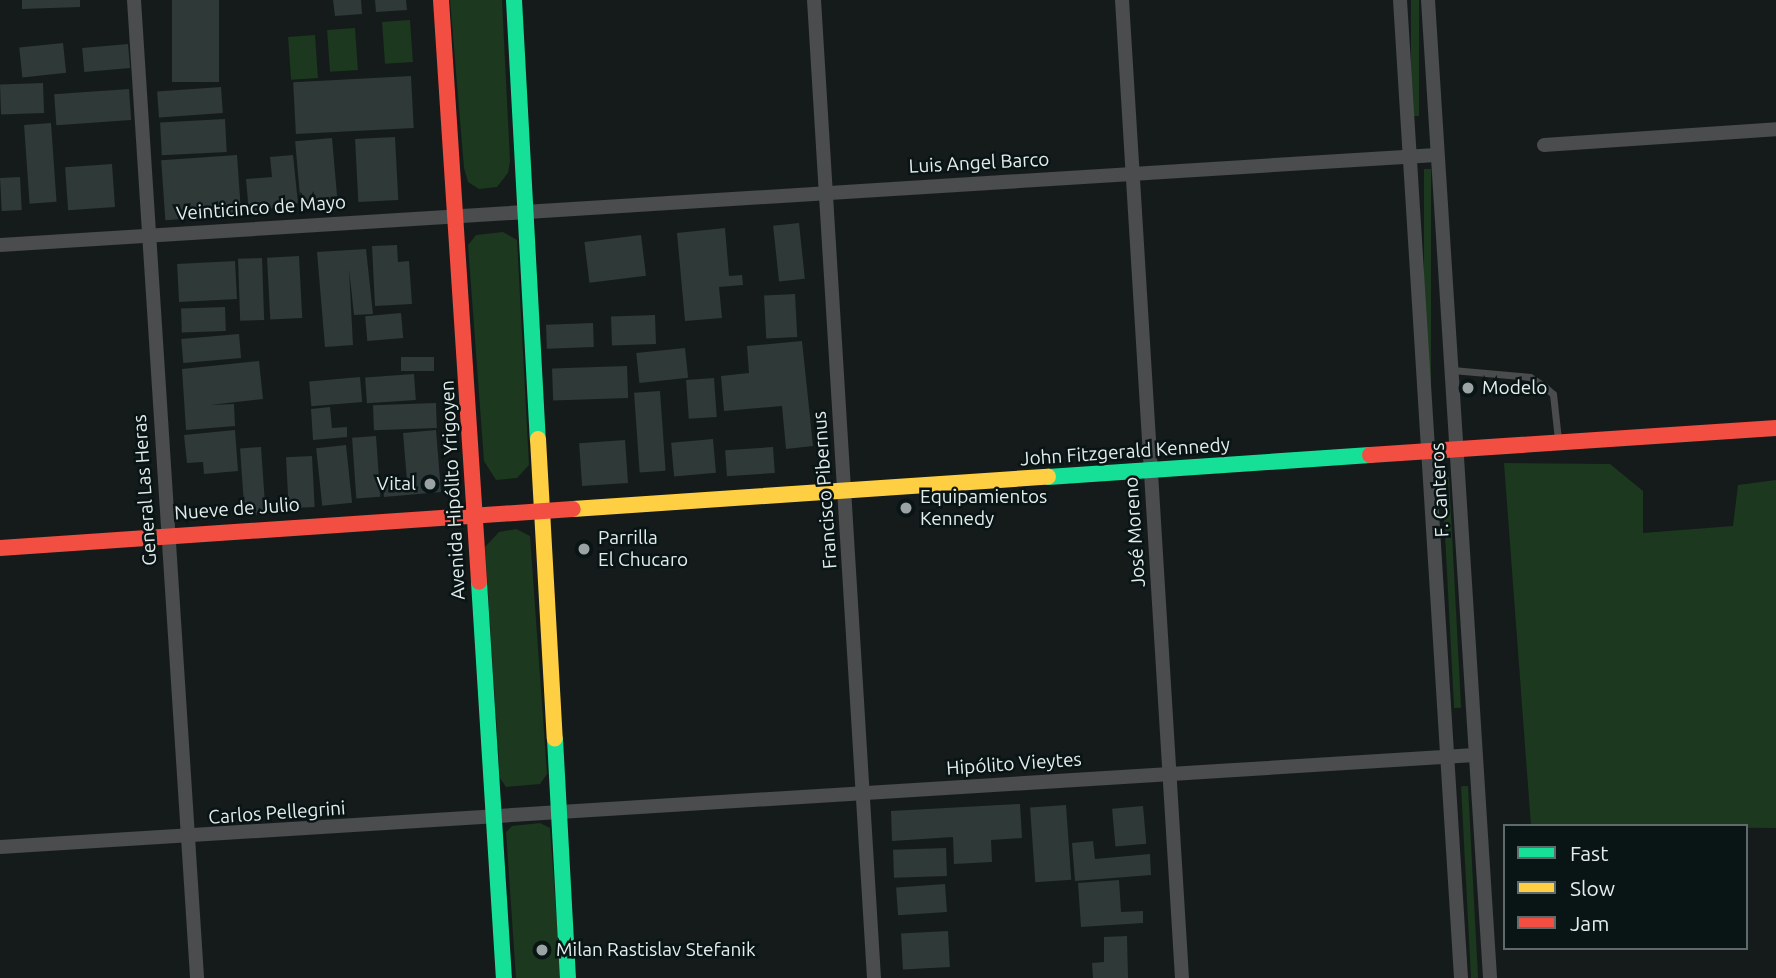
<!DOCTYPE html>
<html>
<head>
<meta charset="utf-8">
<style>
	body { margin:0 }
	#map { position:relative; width:1776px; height:978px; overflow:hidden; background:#151b1b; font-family:Ubuntu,sans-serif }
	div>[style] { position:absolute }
	.green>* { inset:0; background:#1c381e; transform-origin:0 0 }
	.building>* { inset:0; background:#2e3938; transform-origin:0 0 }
	.lane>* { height:7px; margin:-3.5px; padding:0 3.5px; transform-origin:3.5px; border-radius:3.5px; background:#4a4c4d }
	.street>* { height:14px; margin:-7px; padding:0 7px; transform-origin:7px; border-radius:7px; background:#4a4c4d }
	.fast>* { height:16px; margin:-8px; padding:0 8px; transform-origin:8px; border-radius:8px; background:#16e098 }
	.slow>* { height:16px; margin:-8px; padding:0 8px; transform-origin:8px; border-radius:8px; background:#ffcf43 }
	.jam>* { height:16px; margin:-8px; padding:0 8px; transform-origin:8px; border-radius:8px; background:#f24e42 }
	.dots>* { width:19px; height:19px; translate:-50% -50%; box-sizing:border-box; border:4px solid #091415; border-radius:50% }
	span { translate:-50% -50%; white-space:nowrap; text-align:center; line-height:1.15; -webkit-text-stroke:5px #091415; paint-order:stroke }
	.street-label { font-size:19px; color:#e4ecec }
	.poi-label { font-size:19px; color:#e4ecec }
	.left { translate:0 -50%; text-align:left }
	.right { translate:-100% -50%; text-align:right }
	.legend { position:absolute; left:1503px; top:824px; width:245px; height:126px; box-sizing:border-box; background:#091415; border:2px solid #616a6b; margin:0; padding:9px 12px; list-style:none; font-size:21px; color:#e4ecec }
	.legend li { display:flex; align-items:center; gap:14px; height:35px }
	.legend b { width:35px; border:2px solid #616a6b }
</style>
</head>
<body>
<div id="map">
	<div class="green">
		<div style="clip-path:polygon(450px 0,502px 0,510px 161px,508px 173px,497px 187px,479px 189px,468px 182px,464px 168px)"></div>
		<div style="left:1411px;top:0;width:8px;height:116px"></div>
		<div style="left:410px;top:20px;width:42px;height:28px;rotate:86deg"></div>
		<div style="left:355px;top:28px;width:42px;height:28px;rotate:86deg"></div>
		<div style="left:315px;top:35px;width:43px;height:27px;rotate:86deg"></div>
		<div style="left:1424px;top:169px;width:7px;height:232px"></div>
		<div style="clip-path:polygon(503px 232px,517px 240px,529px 465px,517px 478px,496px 480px,484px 461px,468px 245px,476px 235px)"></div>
		<div style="clip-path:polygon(1504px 463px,1610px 464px,1643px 491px,1643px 533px,1733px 526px,1738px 485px,1776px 480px,1776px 828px,1531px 826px)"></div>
		<div style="left:1449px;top:477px;width:231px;height:7px;rotate:87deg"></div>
		<div style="clip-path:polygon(516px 529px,530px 536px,547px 774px,540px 784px,506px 787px,500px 778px,485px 547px,499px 532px)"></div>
		<div style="left:1468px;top:786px;width:192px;height:7px;rotate:87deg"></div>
		<div style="clip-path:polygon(540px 823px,550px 828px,561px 978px,516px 978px,506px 832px,512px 826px)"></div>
	</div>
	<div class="building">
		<div style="clip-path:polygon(22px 0,80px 0,80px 7px,22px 9px)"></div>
		<div style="left:172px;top:0;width:47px;height:82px"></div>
		<div style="clip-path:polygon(333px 0,361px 0,362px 14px,335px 16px)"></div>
		<div style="clip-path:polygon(375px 0,406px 0,407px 10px,376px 12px)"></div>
		<div style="left:63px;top:43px;width:30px;height:44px;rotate:84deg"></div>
		<div style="left:128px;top:44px;width:24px;height:46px;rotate:85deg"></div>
		<div style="left:411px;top:76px;width:52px;height:118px;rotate:87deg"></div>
		<div style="left:43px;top:83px;width:30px;height:43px;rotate:88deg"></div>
		<div style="left:221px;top:87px;width:26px;height:64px;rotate:86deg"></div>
		<div style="left:129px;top:89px;width:31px;height:75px;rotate:86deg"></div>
		<div style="left:225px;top:119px;width:33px;height:65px;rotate:87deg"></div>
		<div style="left:51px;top:123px;width:79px;height:27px;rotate:86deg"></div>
		<div style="left:395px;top:137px;width:63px;height:40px;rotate:87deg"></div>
		<div style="left:332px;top:138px;width:62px;height:37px;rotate:85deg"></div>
		<div style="left:237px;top:155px;width:60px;height:76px;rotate:86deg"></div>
		<div style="clip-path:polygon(293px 155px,298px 203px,249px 213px,246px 179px,272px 177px,270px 157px)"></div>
		<div style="left:112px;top:164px;width:43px;height:47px;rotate:86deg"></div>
		<div style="left:20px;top:177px;width:33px;height:20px;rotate:87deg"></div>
		<div style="left:799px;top:223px;width:56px;height:26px;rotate:84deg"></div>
		<div style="clip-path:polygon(725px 228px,729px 276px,742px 275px,743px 285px,719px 287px,722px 318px,685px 321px,677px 233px)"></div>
		<div style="left:641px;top:235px;width:41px;height:57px;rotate:83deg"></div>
		<div style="clip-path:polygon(397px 245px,398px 262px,409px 261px,412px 304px,375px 306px,372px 246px)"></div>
		<div style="clip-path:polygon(366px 249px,373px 314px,354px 315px,349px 269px,353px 345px,325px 347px,317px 252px)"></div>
		<div style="left:299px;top:256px;width:62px;height:32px;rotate:87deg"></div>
		<div style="left:262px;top:258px;width:62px;height:24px;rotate:88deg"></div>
		<div style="left:235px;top:261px;width:38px;height:58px;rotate:87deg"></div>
		<div style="left:795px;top:294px;width:43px;height:31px;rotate:87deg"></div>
		<div style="left:225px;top:307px;width:24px;height:44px;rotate:88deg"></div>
		<div style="left:401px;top:313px;width:25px;height:36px;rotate:85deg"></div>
		<div style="left:655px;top:315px;width:29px;height:44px;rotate:88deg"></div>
		<div style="left:593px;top:323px;width:24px;height:47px;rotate:88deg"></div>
		<div style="left:239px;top:334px;width:24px;height:58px;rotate:85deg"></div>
		<div style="clip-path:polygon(802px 341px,813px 446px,786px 449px,782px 406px,724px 411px,721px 376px,749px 373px,747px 346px)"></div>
		<div style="left:685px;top:348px;width:30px;height:49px;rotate:84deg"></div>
		<div style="left:401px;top:357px;width:33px;height:14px"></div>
		<div style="clip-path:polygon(259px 361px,263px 399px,210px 405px,234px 404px,235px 426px,186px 430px,182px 369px)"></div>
		<div style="left:627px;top:366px;width:32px;height:75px;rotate:88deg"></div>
		<div style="left:414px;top:374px;width:26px;height:49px;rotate:86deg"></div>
		<div style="left:360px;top:377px;width:25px;height:51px;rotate:85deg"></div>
		<div style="left:714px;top:378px;width:39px;height:28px;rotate:86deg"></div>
		<div style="left:660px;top:391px;width:80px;height:26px;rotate:86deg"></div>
		<div style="left:436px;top:403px;width:25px;height:63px;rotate:88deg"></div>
		<div style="clip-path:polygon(330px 407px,332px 428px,347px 427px,347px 437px,313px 440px,311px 409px)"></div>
		<div style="clip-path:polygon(235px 430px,238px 471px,204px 474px,203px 462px,187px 463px,184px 435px)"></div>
		<div style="clip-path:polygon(436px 430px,441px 492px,384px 497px,383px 483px,407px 481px,403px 433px)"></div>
		<div style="left:376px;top:436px;width:61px;height:24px;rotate:86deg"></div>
		<div style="left:713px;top:439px;width:34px;height:42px;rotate:85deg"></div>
		<div style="left:625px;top:440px;width:43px;height:46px;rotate:86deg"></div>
		<div style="left:346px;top:445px;width:58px;height:30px;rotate:84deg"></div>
		<div style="left:261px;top:447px;width:67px;height:21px;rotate:86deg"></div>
		<div style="left:773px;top:447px;width:26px;height:48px;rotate:86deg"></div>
		<div style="left:312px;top:456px;width:51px;height:26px;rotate:87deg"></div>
		<div style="clip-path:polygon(1020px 804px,1022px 838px,991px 840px,992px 862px,954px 864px,953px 837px,892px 841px,891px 811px)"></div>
		<div style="left:1066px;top:805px;width:75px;height:36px;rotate:86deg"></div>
		<div style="left:1143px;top:806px;width:38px;height:31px;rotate:85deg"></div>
		<div style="clip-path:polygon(1093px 841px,1095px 859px,1150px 854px,1151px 875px,1075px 881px,1072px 843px)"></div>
		<div style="left:946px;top:848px;width:28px;height:53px;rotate:88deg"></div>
		<div style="clip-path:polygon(1119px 880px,1121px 912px,1143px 911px,1143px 923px,1081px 927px,1078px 883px)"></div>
		<div style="left:945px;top:884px;width:28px;height:49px;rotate:86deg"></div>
		<div style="left:948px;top:931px;width:36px;height:47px;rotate:87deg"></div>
		<div style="clip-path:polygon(1127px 936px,1128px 978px,1093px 978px,1092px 963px,1104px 962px,1104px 937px)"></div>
	</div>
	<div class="lane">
		<div style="left:1452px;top:370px;width:78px;rotate:5.1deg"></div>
		<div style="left:1530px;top:377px;width:17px;rotate:33deg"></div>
		<div style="left:1544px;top:386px;width:12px;rotate:42deg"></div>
		<div style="left:1553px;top:394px;width:45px;rotate:83.7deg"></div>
	</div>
	<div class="street">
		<div style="left:134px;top:0;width:980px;rotate:86.31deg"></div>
		<div style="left:814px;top:0;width:980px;rotate:86.49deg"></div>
		<div style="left:1122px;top:0;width:980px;rotate:86.49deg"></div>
		<div style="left:1400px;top:0;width:980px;rotate:86.43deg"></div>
		<div style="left:1428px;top:0;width:980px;rotate:86.37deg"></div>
		<div style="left:1544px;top:145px;width:233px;rotate:-3.9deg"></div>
		<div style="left:0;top:245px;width:1439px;rotate:-3.59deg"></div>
		<div style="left:0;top:847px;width:1478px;rotate:-3.57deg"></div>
	</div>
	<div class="fast">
		<div style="left:514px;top:0;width:440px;rotate:86.9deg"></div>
		<div style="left:1048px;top:477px;width:323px;rotate:-3.9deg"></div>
		<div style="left:479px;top:582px;width:397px;rotate:86.4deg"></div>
		<div style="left:555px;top:739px;width:239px;rotate:86.9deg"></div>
	</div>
	<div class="slow">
		<div style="left:538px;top:439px;width:300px;rotate:86.8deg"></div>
		<div style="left:573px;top:509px;width:476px;rotate:-3.9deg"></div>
	</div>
	<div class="jam">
		<div style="left:441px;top:0;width:583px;rotate:86.26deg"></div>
		<div style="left:1370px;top:455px;width:407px;rotate:-3.8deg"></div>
		<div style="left:0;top:548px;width:574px;rotate:-3.89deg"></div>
	</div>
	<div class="dots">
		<div style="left:1468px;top:388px;background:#9ca3a3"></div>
		<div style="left:430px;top:484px;background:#9ca3a3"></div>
		<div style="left:906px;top:508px;background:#9ca3a3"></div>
		<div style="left:584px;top:549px;background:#9ca3a3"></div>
		<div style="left:542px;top:950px;background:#9ca3a3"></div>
	</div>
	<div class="street-label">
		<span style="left:979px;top:163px;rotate:-3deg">Luis Angel Barco</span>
		<span style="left:261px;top:208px;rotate:-4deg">Veinticinco de Mayo</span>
		<span style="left:1125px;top:452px;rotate:-4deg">John Fitzgerald Kennedy</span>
		<span style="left:145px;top:490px;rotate:-94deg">General Las Heras</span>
		<span style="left:453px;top:490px;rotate:-93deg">Avenida Hipólito Yrigoyen</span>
		<span style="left:825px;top:490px;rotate:-94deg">Francisco Pibernus</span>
		<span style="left:1440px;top:490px;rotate:-93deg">F. Canteros</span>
		<span style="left:237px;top:509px;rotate:-4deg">Nueve de Julio</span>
		<span style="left:1135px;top:532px;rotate:-94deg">José Moreno</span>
		<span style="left:1014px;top:764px;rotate:-4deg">Hipólito Vieytes</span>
		<span style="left:277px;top:813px;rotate:-4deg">Carlos Pellegrini</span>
	</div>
	<div class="poi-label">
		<span class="left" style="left:1482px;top:388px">Modelo</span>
		<span class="right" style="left:416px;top:484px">Vital</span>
		<span class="left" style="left:920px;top:508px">Equipamientos<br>Kennedy</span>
		<span class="left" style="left:598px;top:549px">Parrilla<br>El Chucaro</span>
		<span class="left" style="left:556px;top:950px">Milan Rastislav Stefanik</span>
	</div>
	<ul class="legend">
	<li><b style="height:9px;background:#16e098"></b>Fast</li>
	<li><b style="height:9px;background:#ffcf43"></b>Slow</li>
	<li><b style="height:9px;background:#f24e42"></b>Jam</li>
	</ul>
</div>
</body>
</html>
